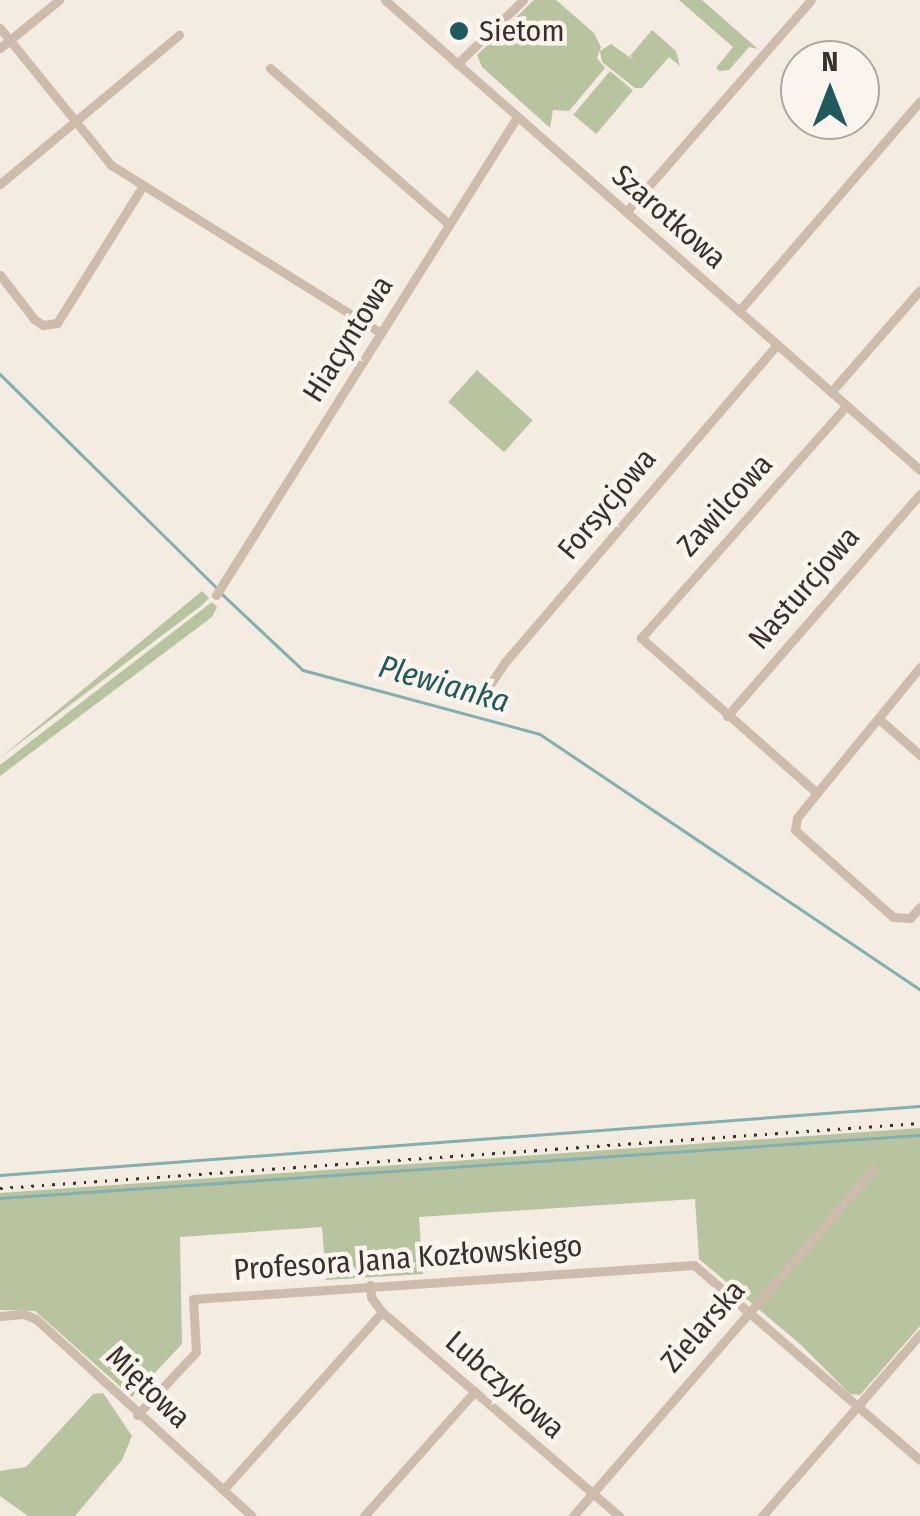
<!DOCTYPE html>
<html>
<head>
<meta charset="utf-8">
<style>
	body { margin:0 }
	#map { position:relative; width:920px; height:1516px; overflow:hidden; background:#f4ebe1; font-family:"Fira Sans Condensed",sans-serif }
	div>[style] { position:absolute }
	.green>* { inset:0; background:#b8c4a0; transform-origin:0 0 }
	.stream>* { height:2.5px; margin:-1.25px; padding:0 1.25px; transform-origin:1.25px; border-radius:1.25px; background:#7fb0b2 }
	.street>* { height:9px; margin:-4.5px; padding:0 4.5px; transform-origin:4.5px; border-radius:4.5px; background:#cdbbac }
	.rail>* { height:2.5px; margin-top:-1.25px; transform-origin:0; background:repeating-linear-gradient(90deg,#3b302b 0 2.5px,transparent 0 10.5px) }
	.dots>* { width:28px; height:28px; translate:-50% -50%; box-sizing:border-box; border:5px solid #fbf5ee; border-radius:50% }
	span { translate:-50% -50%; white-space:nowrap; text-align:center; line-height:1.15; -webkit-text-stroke:9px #fbf5ee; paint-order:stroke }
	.poi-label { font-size:30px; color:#3b302b }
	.left { translate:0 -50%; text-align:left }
	.street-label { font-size:30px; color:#3b302b }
	.water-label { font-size:32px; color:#1f5a5e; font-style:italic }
	.north { position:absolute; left:780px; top:40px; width:100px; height:100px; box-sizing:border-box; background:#fbf5ee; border:2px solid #aea6a0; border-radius:50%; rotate:0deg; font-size:28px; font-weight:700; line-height:40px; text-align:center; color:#3b302b }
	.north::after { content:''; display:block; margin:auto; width:35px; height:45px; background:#1f5a5e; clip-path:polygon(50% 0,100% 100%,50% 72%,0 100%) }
</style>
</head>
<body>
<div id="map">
	<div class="green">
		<div style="clip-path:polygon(534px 0,556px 0,594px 33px,601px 47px,597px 58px,605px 68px,569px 111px,553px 110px,550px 128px,482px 67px,477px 55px)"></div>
		<div style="clip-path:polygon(679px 0,702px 0,758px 49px,749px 47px,729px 70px,719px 71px,716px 68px,733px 47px)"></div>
		<div style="clip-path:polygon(652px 30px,676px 51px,680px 66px,669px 57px,642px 88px,635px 88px,602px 62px,600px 51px,611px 44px,635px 61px,630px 56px)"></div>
		<div style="left:610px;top:71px;width:30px;height:57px;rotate:40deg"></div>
		<div style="left:477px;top:370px;width:75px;height:43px;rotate:42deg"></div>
		<div style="clip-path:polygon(202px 591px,209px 598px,201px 606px,0 758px)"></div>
		<div style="clip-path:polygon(212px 602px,217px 607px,212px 617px,0 776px,0 765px)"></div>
		<div style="clip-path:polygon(920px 1128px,920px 1326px,860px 1395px,850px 1394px,800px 1344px,699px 1259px,695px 1199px,419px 1217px,423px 1274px,326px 1280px,322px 1227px,180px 1237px,182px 1344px,132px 1397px,35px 1311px,0 1310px,0 1193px)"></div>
		<div style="clip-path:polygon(103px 1393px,132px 1436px,122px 1460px,75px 1516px,28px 1516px,0 1496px,0 1471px,26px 1467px,93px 1394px)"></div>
	</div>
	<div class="stream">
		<div style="left:0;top:374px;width:303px;rotate:44.6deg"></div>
		<div style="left:221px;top:593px;width:112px;rotate:43.2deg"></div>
		<div style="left:303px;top:670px;width:245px;rotate:15.1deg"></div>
		<div style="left:540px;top:734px;width:458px;rotate:33.9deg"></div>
		<div style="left:0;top:1175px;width:923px;rotate:-4.29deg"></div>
		<div style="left:0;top:1198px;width:922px;rotate:-3.92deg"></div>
	</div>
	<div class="street">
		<div style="left:385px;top:0;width:712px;rotate:41.3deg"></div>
		<div style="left:0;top:28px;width:176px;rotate:51deg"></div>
		<div style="left:111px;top:165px;width:318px;rotate:31.9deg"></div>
		<div style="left:0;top:48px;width:76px;rotate:-39.1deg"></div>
		<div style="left:457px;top:64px;width:92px;rotate:-44.1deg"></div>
		<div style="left:270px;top:68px;width:237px;rotate:41.1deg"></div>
		<div style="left:0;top:184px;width:233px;rotate:-39.8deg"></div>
		<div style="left:626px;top:212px;width:281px;rotate:-48.9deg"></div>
		<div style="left:0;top:275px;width:56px;rotate:52.3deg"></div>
		<div style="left:34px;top:319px;width:11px;rotate:34deg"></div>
		<div style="left:43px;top:325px;width:14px;rotate:-8deg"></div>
		<div style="left:57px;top:323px;width:160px;rotate:-58deg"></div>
		<div style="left:739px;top:311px;width:277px;rotate:-49.2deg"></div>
		<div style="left:831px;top:392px;width:135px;rotate:-48.9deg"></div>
		<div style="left:216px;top:595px;width:565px;rotate:-57.8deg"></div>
		<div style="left:920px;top:667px;width:163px;rotate:129.3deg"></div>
		<div style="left:817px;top:793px;width:32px;rotate:129deg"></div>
		<div style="left:797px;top:818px;width:12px;rotate:99deg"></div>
		<div style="left:795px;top:830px;width:131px;rotate:41.6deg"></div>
		<div style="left:893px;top:917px;width:17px;rotate:3deg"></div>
		<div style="left:910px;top:918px;width:15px;rotate:-48deg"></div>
		<div style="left:481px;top:698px;width:43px;rotate:-56.3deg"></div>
		<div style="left:505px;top:662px;width:418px;rotate:-49.4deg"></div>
		<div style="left:727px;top:716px;width:294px;rotate:-49deg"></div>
		<div style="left:879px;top:719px;width:55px;rotate:41.3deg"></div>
		<div style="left:817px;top:793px;width:235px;rotate:-138.6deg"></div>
		<div style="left:641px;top:638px;width:310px;rotate:-48.5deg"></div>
		<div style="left:370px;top:1285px;width:12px;rotate:85deg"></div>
		<div style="left:371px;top:1297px;width:19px;rotate:54deg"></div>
		<div style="left:382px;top:1312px;width:313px;rotate:40.7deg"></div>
		<div style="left:0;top:1316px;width:24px;rotate:-5deg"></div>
		<div style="left:24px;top:1314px;width:13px;rotate:23deg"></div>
		<div style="left:36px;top:1319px;width:292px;rotate:42.4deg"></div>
		<div style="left:137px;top:1415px;width:86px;rotate:-46.9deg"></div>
		<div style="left:196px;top:1352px;width:53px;rotate:-93.2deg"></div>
		<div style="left:193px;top:1299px;width:502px;rotate:-3.88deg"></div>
		<div style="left:694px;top:1265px;width:298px;rotate:40.8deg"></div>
		<div style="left:223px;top:1490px;width:239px;rotate:-48.2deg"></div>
		<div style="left:364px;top:1516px;width:167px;rotate:-48.4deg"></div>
		<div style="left:573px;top:1516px;width:458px;rotate:-49.1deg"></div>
		<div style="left:762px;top:1516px;width:241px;rotate:-49deg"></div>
	</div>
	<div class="rail">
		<div style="left:0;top:1188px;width:922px;rotate:-4.04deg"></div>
	</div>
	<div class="dots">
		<div style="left:459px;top:31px;background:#1f5a5e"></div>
	</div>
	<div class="poi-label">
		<span class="left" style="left:479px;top:31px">Sietom</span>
	</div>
	<div class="street-label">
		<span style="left:669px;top:217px;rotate:41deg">Szarotkowa</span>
		<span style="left:348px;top:339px;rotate:-58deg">Hiacyntowa</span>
		<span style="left:607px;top:504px;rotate:-50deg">Forsycjowa</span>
		<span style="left:725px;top:505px;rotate:-48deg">Zawilcowa</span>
		<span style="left:804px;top:588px;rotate:-49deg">Nasturcjowa</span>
		<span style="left:408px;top:1258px;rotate:-4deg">Profesora Jana Kozłowskiego</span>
		<span style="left:703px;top:1326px;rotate:-49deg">Zielarska</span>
		<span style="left:505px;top:1385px;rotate:41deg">Lubczykowa</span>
		<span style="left:148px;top:1387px;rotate:44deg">Miętowa</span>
	</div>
	<div class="water-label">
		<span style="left:444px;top:684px;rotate:16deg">Plewianka</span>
	</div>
	<div class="north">N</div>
</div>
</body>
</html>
